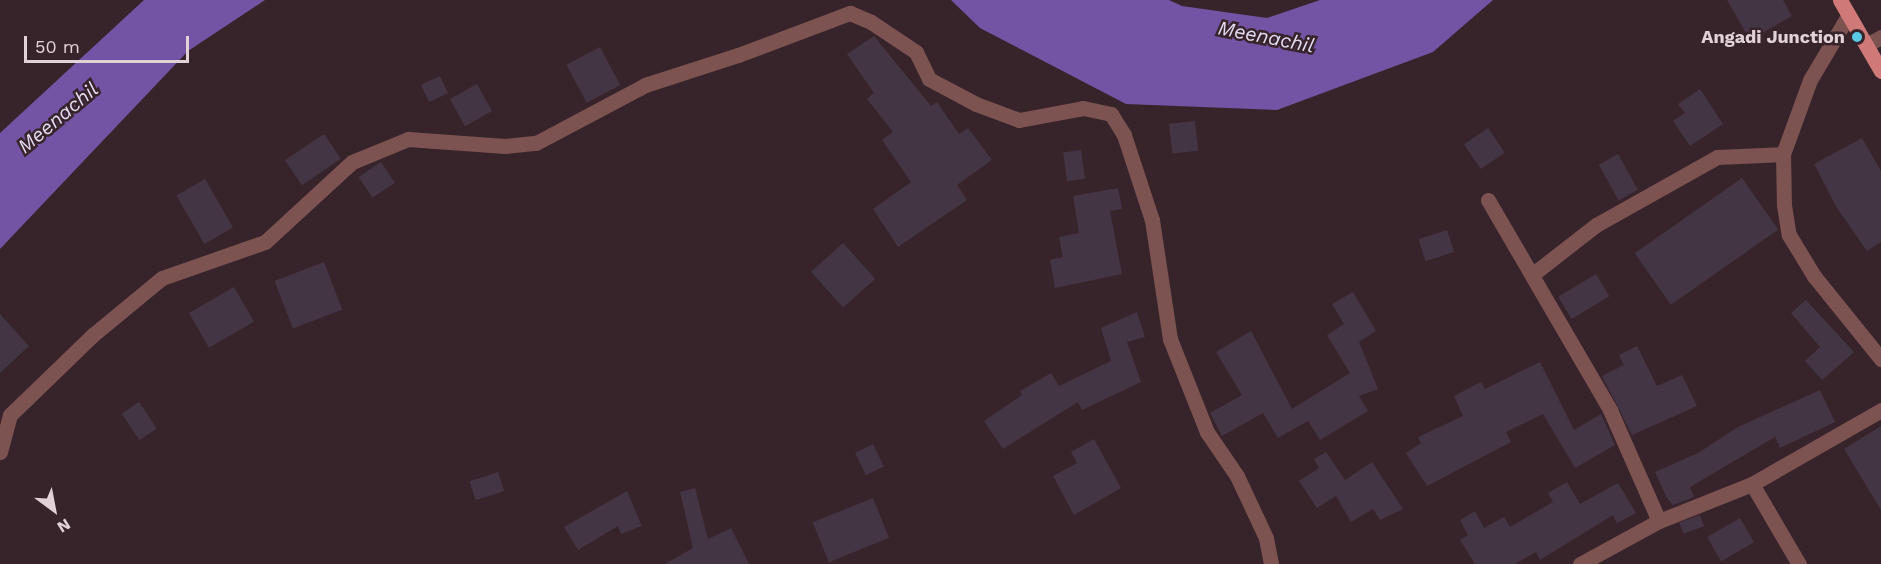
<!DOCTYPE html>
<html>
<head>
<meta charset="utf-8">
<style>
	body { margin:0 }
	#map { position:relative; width:1881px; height:564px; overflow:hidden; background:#37242b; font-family:"Work Sans",sans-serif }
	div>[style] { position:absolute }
	.water>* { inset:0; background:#7253a4 }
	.building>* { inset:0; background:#443544; transform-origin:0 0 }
	.minor>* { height:15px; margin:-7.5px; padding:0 7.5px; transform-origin:7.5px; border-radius:7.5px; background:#7d5352 }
	.major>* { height:15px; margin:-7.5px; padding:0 7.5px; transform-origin:7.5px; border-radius:7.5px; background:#cf7978 }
	.dots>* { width:16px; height:16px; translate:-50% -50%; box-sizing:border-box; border:3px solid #37242b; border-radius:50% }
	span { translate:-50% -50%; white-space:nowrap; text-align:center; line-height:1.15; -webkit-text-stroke:5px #37242b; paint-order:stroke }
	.poi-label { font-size:18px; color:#e0d2d7; font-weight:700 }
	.right { translate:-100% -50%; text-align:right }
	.water-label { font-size:20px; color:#e3dcf2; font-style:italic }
	.north { position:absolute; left:24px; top:480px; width:60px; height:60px; -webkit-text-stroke:4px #37242b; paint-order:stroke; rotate:148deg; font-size:16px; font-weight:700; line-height:24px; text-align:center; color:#e0d2d7 }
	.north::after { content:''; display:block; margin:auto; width:21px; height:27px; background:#e0d2d7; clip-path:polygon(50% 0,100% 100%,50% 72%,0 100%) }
	.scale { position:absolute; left:24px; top:36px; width:165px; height:27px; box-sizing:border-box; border:3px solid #e0d2d7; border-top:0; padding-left:8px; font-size:18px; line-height:21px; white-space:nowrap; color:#e0d2d7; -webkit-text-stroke:4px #37242b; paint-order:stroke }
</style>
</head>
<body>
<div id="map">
	<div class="water">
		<div style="clip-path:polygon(144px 0,265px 0,188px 51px,0 249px,0 133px)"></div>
		<div style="clip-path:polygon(951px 0,1169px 0,1182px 6px,1267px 18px,1320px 0,1493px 0,1433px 52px,1277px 110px,1126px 104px,980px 28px)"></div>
	</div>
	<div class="building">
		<div style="clip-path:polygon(1727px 0,1783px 0,1792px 16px,1750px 40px)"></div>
		<div style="clip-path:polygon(874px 36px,931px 106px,937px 102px,959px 134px,968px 128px,992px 160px,957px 185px,967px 200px,898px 247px,873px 209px,911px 182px,882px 140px,893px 132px,867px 99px,874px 93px,847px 54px)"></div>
		<div style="left:600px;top:47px;width:43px;height:38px;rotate:62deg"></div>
		<div style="left:440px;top:76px;width:19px;height:21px;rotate:65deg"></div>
		<div style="left:477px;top:84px;width:31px;height:31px;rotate:61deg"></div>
		<div style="clip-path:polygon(1700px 89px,1723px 124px,1690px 146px,1673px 121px,1685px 113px,1678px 104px)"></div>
		<div style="left:1195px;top:121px;width:30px;height:26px;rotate:84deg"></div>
		<div style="left:1488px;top:128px;width:30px;height:29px;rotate:56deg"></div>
		<div style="left:324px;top:134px;width:30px;height:47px;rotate:56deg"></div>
		<div style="clip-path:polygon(1862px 138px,1881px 171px,1881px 242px,1867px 251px,1837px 208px,1814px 164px)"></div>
		<div style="left:1081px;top:150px;width:29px;height:18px;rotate:82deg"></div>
		<div style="left:1618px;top:154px;width:41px;height:22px;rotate:61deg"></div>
		<div style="left:381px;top:162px;width:25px;height:27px;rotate:56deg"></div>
		<div style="left:1742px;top:178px;width:63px;height:131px;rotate:55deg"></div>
		<div style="left:205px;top:179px;width:56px;height:33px;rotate:60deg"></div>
		<div style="clip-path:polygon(1118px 188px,1122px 209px,1110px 211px,1122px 274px,1055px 288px,1050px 260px,1063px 257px,1059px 237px,1079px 233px,1073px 196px)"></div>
		<div style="left:1447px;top:230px;width:23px;height:30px;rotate:72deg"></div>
		<div style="left:843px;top:243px;width:48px;height:43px;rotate:48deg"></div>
		<div style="left:324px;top:262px;width:51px;height:53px;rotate:69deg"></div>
		<div style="left:1596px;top:274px;width:26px;height:44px;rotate:59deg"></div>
		<div style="left:234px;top:287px;width:40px;height:52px;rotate:60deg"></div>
		<div style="clip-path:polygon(1353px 292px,1376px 331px,1359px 342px,1378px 389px,1359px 396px,1368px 411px,1320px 440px,1308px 421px,1278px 438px,1263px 413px,1222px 436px,1210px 413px,1242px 395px,1216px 352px,1251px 331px,1292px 409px,1350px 373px,1327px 335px,1344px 324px,1332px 304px)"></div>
		<div style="clip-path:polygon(1806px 300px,1854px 352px,1822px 380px,1805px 361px,1820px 347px,1791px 313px)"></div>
		<div style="clip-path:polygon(1137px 312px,1145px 337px,1127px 342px,1141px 382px,1082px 410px,1078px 402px,1003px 449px,984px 421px,1022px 395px,1020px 391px,1051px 373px,1059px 386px,1111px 361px,1101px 328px)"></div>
		<div style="clip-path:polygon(0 314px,29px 346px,0 373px)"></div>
		<div style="clip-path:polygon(1637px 346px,1657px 386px,1682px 375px,1697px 406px,1632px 435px,1602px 376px,1624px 365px,1619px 355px)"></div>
		<div style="clip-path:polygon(1540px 362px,1574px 430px,1601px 414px,1615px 445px,1575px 468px,1543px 414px,1506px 432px,1511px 442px,1427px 486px,1406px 453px,1421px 443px,1418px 437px,1463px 416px,1454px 396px,1481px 382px,1485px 389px)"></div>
		<div style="clip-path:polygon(1820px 390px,1835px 422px,1780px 448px,1775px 437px,1690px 487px,1694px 497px,1673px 505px,1667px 498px,1655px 472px,1698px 453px,1738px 427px)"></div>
		<div style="left:139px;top:402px;width:32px;height:21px;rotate:56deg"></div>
		<div style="clip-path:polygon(1881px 426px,1881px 510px,1844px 449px)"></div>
		<div style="clip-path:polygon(1094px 439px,1121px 488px,1074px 515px,1053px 476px,1077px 463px,1071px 452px)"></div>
		<div style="left:873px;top:444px;width:25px;height:20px;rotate:64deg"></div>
		<div style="clip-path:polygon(1326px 452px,1345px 480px,1372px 462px,1403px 509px,1380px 520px,1373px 509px,1351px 522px,1336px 496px,1317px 508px,1299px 481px,1319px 468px,1314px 459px)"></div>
		<div style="left:498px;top:472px;width:20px;height:30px;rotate:72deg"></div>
		<div style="clip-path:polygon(1567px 482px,1580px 504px,1618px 483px,1636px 513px,1617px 523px,1613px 515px,1540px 560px,1536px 552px,1515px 564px,1475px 564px,1460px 540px,1468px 535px,1460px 520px,1475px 511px,1484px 528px,1504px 517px,1510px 527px,1553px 502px,1548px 493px)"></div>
		<div style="clip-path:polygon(695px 488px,708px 539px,731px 528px,749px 564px,665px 564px,693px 548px,680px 492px)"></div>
		<div style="clip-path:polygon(627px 491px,642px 526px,621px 534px,618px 526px,578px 550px,564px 527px)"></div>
		<div style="left:873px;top:498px;width:43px;height:65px;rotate:68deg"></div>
		<div style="left:1700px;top:515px;width:12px;height:22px;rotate:70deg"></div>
		<div style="left:1740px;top:518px;width:28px;height:38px;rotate:60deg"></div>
	</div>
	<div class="minor">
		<div style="left:1848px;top:16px;width:74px;rotate:120.7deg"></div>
		<div style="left:1810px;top:80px;width:79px;rotate:110deg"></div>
		<div style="left:1783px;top:154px;width:51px;rotate:88.9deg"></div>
		<div style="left:1784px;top:205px;width:30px;rotate:81deg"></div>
		<div style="left:1789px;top:235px;width:48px;rotate:58.6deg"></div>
		<div style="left:1814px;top:276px;width:107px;rotate:51.1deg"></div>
		<div style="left:1866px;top:45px;width:17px;rotate:-28deg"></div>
		<div style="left:1488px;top:200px;width:243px;rotate:59.8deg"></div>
		<div style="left:1610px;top:410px;width:121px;rotate:66.2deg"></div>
		<div style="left:1533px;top:274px;width:80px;rotate:-37.9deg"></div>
		<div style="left:1596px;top:225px;width:139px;rotate:-29.3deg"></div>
		<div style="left:1717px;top:157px;width:66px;rotate:-2.6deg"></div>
		<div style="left:0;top:452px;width:38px;rotate:-75deg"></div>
		<div style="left:10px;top:415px;width:117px;rotate:-44deg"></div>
		<div style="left:94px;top:334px;width:88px;rotate:-39.5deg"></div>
		<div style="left:162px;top:278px;width:109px;rotate:-19.3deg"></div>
		<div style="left:265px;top:242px;width:118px;rotate:-42.6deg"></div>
		<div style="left:352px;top:162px;width:61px;rotate:-22.3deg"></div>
		<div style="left:408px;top:139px;width:97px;rotate:4.1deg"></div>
		<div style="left:505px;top:146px;width:31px;rotate:-6deg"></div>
		<div style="left:536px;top:143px;width:123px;rotate:-28deg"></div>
		<div style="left:645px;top:85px;width:98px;rotate:-17.9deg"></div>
		<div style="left:738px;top:55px;width:120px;rotate:-20.6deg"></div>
		<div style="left:850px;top:13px;width:23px;rotate:23deg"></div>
		<div style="left:871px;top:22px;width:54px;rotate:33.7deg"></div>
		<div style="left:916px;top:52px;width:30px;rotate:64deg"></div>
		<div style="left:929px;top:79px;width:53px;rotate:28deg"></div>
		<div style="left:976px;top:104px;width:46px;rotate:20.4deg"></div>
		<div style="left:1019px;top:120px;width:65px;rotate:-10.6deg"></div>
		<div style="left:1083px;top:108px;width:29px;rotate:12deg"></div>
		<div style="left:1111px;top:114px;width:25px;rotate:58deg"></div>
		<div style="left:1124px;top:135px;width:89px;rotate:71.8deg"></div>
		<div style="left:1152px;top:220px;width:120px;rotate:81.4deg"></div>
		<div style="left:1170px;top:339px;width:100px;rotate:68.3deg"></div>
		<div style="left:1207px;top:432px;width:53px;rotate:55.7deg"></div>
		<div style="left:1237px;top:476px;width:68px;rotate:64.9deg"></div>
		<div style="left:1266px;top:538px;width:26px;rotate:79deg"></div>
		<div style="left:1752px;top:484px;width:93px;rotate:59.6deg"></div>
		<div style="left:1580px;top:564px;width:90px;rotate:-28.6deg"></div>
		<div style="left:1659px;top:521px;width:100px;rotate:-21.7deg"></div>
		<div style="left:1752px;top:484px;width:149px;rotate:-29.8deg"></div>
	</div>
	<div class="major">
		<div style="left:1840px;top:0;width:82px;rotate:60deg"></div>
	</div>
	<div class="dots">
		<div style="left:1857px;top:37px;background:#5ac8e6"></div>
	</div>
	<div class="poi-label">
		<span class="right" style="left:1845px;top:37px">Angadi Junction</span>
	</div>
	<div class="water-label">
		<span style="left:1266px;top:37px;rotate:11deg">Meenachil</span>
		<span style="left:58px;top:118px;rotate:-40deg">Meenachil</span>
	</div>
	<div class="north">N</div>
	<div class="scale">50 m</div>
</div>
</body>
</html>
